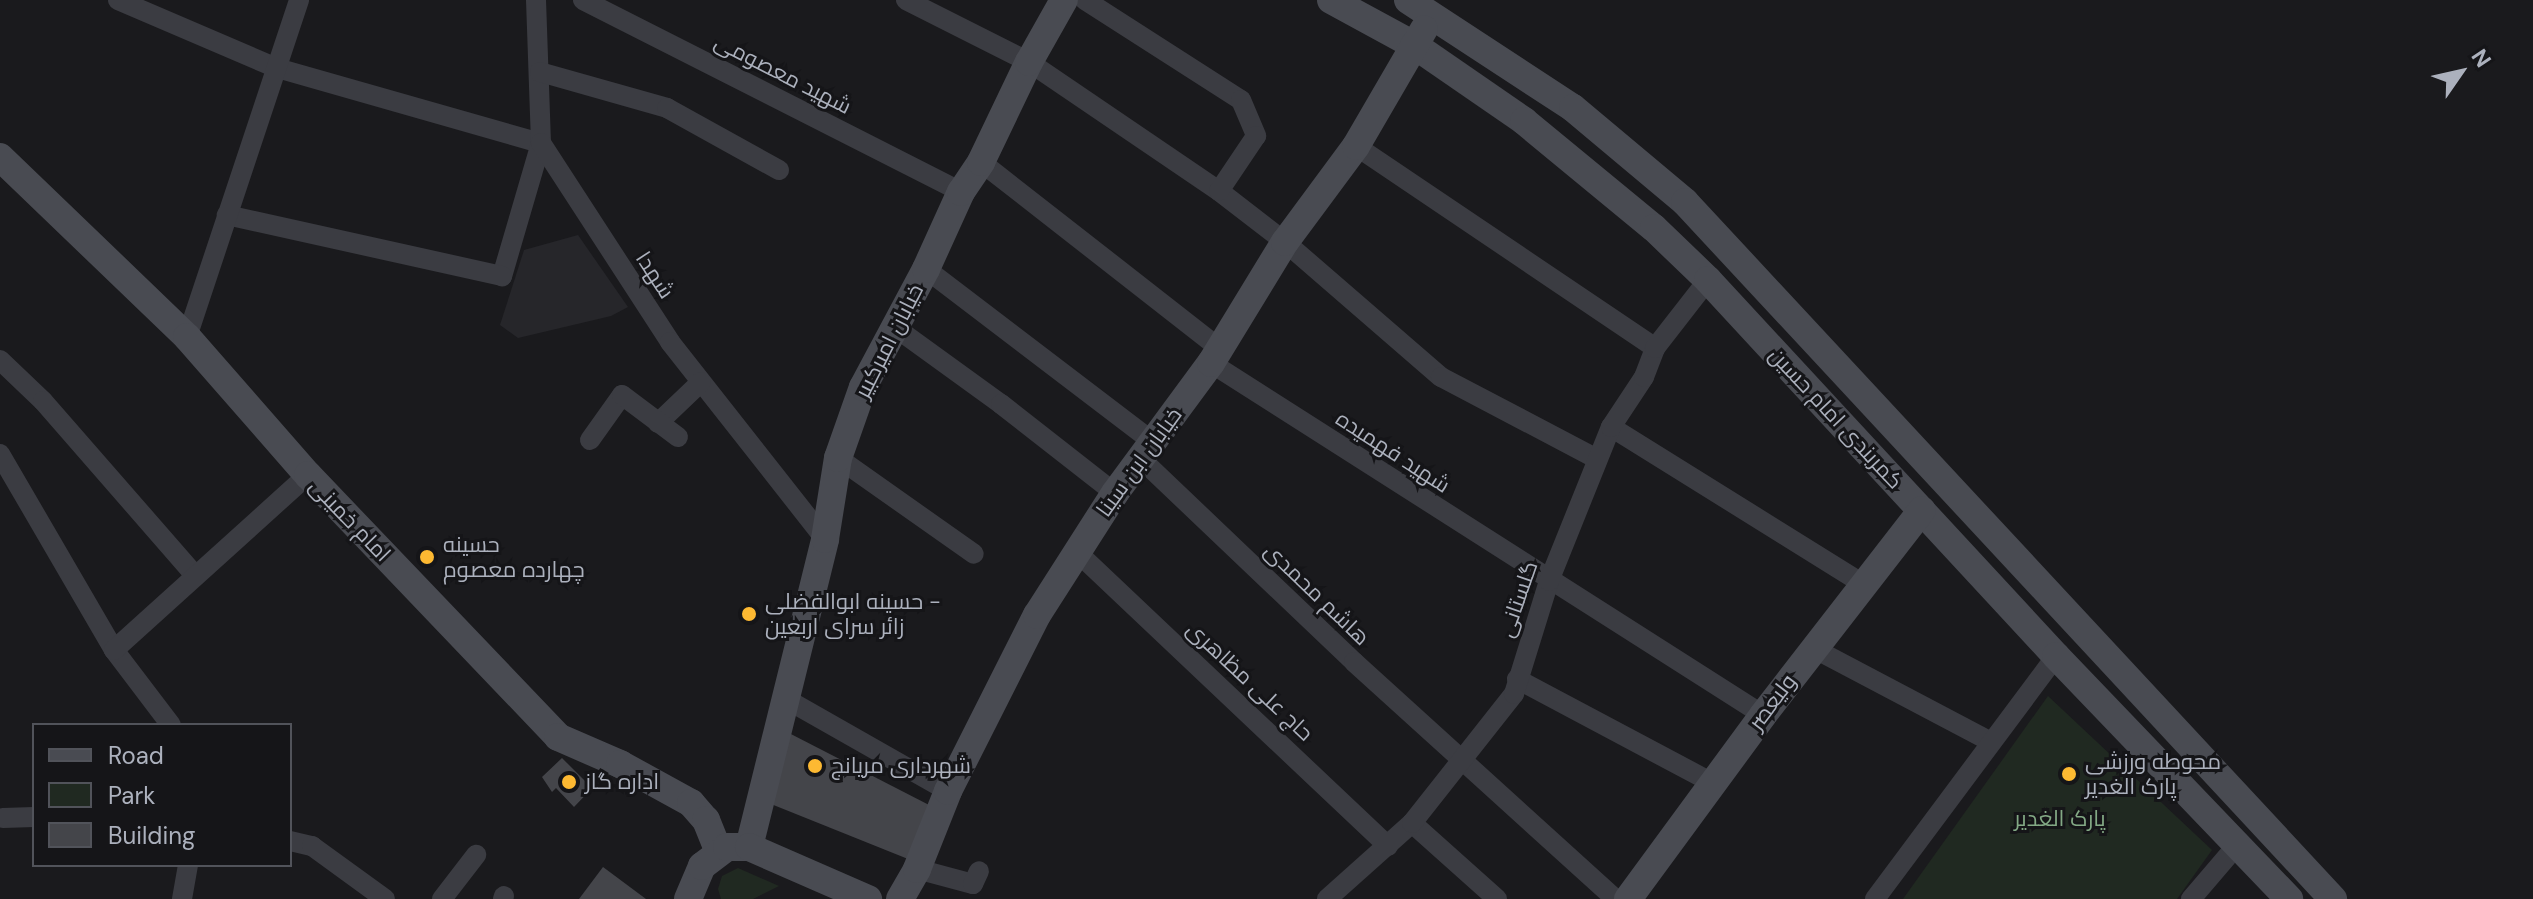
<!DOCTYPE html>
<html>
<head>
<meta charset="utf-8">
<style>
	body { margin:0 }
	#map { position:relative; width:2533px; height:899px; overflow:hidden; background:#1a1a1d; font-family:"DM Sans",Cairo,sans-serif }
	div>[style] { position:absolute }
	.built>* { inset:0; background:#26262a }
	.green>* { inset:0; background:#202921 }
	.building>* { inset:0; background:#44454a }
	.street>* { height:20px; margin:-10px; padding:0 10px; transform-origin:10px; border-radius:10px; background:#3b3c42 }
	.secondary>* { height:28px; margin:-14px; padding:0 14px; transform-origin:14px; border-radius:14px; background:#494b52 }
	.dots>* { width:22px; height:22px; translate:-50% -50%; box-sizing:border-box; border:4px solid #151518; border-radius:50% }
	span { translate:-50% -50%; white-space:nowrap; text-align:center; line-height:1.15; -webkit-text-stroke:6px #151518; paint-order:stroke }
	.street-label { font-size:22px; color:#acb1bd }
	.poi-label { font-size:22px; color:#acb1bd }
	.left { translate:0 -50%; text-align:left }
	.park-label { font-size:22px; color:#83a985 }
	.legend { position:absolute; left:32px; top:723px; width:260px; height:144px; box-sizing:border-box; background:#151518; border:2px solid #51535a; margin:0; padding:10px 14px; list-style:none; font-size:24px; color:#acb1bd }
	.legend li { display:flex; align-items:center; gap:16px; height:40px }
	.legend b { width:40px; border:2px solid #51535a }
	.north { position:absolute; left:2421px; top:32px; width:80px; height:80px; -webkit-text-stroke:6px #151518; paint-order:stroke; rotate:56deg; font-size:22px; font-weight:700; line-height:32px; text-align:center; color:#acb1bd }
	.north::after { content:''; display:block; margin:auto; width:28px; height:36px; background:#acb1bd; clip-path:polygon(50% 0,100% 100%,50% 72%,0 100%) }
</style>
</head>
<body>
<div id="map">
	<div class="built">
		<div style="clip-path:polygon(578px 235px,628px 307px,611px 316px,518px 338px,500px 325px,524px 250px)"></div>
	</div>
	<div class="green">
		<div style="clip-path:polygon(2048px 696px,2212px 850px,2177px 899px,1903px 899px)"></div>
		<div style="clip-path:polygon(738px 868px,779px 886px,753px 899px,721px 899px,718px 889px,722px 876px)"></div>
	</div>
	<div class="building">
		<div style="clip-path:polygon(785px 731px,933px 807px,913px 861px,766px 802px)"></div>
		<div style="clip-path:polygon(562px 758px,585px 781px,597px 783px,574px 807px,556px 788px,552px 792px,542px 777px)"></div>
		<div style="clip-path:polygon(603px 867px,646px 899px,579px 899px)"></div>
	</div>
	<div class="street">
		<div style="left:118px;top:0;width:173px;rotate:23.2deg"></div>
		<div style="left:277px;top:68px;width:274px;rotate:15.9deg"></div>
		<div style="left:541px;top:143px;width:139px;rotate:106.3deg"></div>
		<div style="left:502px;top:276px;width:282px;rotate:-167.5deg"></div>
		<div style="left:536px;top:0;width:143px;rotate:88deg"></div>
		<div style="left:541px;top:143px;width:237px;rotate:57deg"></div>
		<div style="left:670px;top:342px;width:251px;rotate:51.8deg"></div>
		<div style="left:583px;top:0;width:424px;rotate:26.9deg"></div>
		<div style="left:906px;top:0;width:138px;rotate:26.8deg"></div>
		<div style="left:1029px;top:62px;width:230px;rotate:34.2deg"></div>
		<div style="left:1219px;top:191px;width:83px;rotate:37.7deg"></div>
		<div style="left:1285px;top:242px;width:206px;rotate:40.9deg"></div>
		<div style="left:1441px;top:377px;width:176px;rotate:27.7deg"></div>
		<div style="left:1085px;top:0;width:185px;rotate:32.7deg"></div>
		<div style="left:1241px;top:100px;width:39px;rotate:67deg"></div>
		<div style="left:1256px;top:136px;width:66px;rotate:123.9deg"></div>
		<div style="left:540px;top:72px;width:132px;rotate:15.8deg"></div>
		<div style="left:667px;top:108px;width:128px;rotate:29deg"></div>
		<div style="left:1356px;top:146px;width:361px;rotate:34deg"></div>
		<div style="left:981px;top:162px;width:303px;rotate:38deg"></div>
		<div style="left:926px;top:269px;width:285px;rotate:37.3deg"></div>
		<div style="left:896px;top:328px;width:130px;rotate:35.9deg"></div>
		<div style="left:1001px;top:404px;width:145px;rotate:38deg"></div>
		<div style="left:187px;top:337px;width:355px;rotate:-71.6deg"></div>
		<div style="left:0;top:360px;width:59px;rotate:43.6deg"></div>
		<div style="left:43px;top:401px;width:231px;rotate:48.9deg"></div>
		<div style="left:1211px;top:363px;width:655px;rotate:32.52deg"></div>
		<div style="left:658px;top:423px;width:59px;rotate:-43.6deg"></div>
		<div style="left:1611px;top:427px;width:297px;rotate:31.9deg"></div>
		<div style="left:590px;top:440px;width:55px;rotate:-54.6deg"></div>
		<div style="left:622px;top:395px;width:70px;rotate:36.9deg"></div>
		<div style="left:0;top:454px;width:227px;rotate:59.8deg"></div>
		<div style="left:114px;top:650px;width:94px;rotate:52.8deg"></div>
		<div style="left:838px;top:458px;width:166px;rotate:35.2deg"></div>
		<div style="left:1140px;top:458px;width:296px;rotate:43.6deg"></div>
		<div style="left:1354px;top:662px;width:353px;rotate:42.2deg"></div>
		<div style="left:1077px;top:552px;width:428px;rotate:43.4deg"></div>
		<div style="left:1813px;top:648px;width:201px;rotate:27.8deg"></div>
		<div style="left:114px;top:650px;width:261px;rotate:-42.1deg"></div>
		<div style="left:1517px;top:679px;width:222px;rotate:28deg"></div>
		<div style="left:786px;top:699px;width:186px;rotate:29.6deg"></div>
		<div style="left:3px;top:818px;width:31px;rotate:-2deg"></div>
		<div style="left:1412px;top:823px;width:114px;rotate:41.8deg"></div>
		<div style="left:290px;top:841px;width:23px;rotate:13deg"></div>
		<div style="left:312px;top:846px;width:90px;rotate:36deg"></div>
		<div style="left:917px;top:869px;width:58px;rotate:15deg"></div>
		<div style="left:973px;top:884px;width:14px;rotate:-65deg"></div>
		<div style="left:182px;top:899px;width:35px;rotate:-80deg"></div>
		<div style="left:442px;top:899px;width:56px;rotate:-52.3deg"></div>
		<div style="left:503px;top:899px;width:3px;rotate:-72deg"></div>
		<div style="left:1327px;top:899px;width:114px;rotate:-41.8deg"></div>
		<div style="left:1412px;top:823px;width:164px;rotate:-51.7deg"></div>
		<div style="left:1514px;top:694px;width:118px;rotate:-72.8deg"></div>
		<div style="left:1549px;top:581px;width:166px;rotate:-68.1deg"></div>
		<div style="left:1611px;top:427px;width:60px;rotate:-56.6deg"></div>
		<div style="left:1644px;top:377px;width:31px;rotate:-69deg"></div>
		<div style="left:1655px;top:348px;width:86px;rotate:-52.1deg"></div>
		<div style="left:1875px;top:899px;width:303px;rotate:-53.3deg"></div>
		<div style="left:2191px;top:899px;width:72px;rotate:-49.5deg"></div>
	</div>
	<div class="secondary">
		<div style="left:1331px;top:0;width:94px;rotate:28.5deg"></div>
		<div style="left:1414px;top:45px;width:134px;rotate:34.6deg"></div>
		<div style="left:1524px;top:121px;width:168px;rotate:39.5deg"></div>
		<div style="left:1654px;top:228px;width:75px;rotate:43.9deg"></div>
		<div style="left:1708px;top:280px;width:512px;rotate:47.21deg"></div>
		<div style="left:2056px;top:656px;width:337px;rotate:46.2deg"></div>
		<div style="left:1408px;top:0;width:197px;rotate:33.2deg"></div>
		<div style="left:1573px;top:108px;width:146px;rotate:40deg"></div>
		<div style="left:1685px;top:202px;width:952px;rotate:47.09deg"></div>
		<div style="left:0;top:157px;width:260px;rotate:43.9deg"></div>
		<div style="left:187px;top:337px;width:184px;rotate:48.8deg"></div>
		<div style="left:308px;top:475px;width:362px;rotate:46.3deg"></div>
		<div style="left:558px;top:737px;width:68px;rotate:23.5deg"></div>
		<div style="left:620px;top:764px;width:81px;rotate:28.8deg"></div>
		<div style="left:691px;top:803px;width:23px;rotate:49deg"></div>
		<div style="left:706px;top:820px;width:32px;rotate:68deg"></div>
		<div style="left:749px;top:847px;width:317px;rotate:-76.1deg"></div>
		<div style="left:825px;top:539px;width:82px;rotate:-80.9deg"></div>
		<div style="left:838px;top:458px;width:75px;rotate:-70.6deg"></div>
		<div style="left:863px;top:387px;width:134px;rotate:-61.9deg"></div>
		<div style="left:926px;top:269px;width:85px;rotate:-65.6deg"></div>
		<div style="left:961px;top:192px;width:36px;rotate:-56deg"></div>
		<div style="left:981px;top:162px;width:111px;rotate:-64.4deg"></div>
		<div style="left:1029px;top:62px;width:71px;rotate:-60.6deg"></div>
		<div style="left:688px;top:899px;width:36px;rotate:-67deg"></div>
		<div style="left:702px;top:866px;width:31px;rotate:-37deg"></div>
		<div style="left:727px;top:847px;width:22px"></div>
		<div style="left:749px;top:847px;width:130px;rotate:23.6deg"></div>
		<div style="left:900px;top:899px;width:34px;rotate:-60deg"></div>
		<div style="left:917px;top:869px;width:84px;rotate:-68.3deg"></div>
		<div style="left:948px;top:791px;width:197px;rotate:-63.2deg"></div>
		<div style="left:1037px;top:615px;width:145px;rotate:-57.4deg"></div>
		<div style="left:1115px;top:493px;width:162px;rotate:-53.6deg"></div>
		<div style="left:1211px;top:363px;width:142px;rotate:-58.6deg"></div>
		<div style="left:1285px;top:242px;width:119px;rotate:-53.5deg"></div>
		<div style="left:1356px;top:146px;width:135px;rotate:-59.8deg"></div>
		<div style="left:1628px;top:899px;width:228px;rotate:-53.7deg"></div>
		<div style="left:1763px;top:715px;width:259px;rotate:-52.2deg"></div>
	</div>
	<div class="dots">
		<div style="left:427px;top:557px;background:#fdb932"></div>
		<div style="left:749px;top:614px;background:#fdb932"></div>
		<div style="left:815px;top:766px;background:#fdb932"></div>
		<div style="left:2069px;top:774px;background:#fdb932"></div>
		<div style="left:569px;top:782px;background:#fdb932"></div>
	</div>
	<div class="street-label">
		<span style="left:783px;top:74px;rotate:27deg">شهید معصومی</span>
		<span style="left:655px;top:275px;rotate:57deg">شهدا</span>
		<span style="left:889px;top:341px;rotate:-63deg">خیابان امیرکبیر</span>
		<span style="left:1836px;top:418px;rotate:47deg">کمربندی امام حسین</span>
		<span style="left:1393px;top:452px;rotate:33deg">شهید فهمیده</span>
		<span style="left:1139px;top:462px;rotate:-54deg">خیابان ابن سینا</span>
		<span style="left:350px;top:520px;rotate:46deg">امام خمینی</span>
		<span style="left:1317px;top:594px;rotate:44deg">هاشم محمدی</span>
		<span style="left:1518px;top:599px;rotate:-71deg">گلستانی</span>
		<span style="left:1250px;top:681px;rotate:43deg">حاج علی مظاهری</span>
		<span style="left:1772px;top:702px;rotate:-53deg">ولیعصر</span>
	</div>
	<div class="poi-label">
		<span class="left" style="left:443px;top:557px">حسینه<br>چهارده معصوم</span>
		<span class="left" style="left:765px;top:614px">حسینه ابوالفضلی -<br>زائر سرای اربعین</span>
		<span class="left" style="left:2085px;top:774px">محوطه ورزشی<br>پارک الغدیر</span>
		<span class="left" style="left:831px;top:766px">شهرداری مریانج</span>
		<span class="left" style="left:585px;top:782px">اداره گاز</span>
	</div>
	<div class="park-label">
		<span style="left:2060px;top:819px">پارک الغدیر</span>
	</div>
	<ul class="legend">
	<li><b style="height:10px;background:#494b52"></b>Road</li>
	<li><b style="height:22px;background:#202921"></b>Park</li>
	<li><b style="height:22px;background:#44454a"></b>Building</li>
	</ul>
	<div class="north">N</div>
</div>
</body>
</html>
